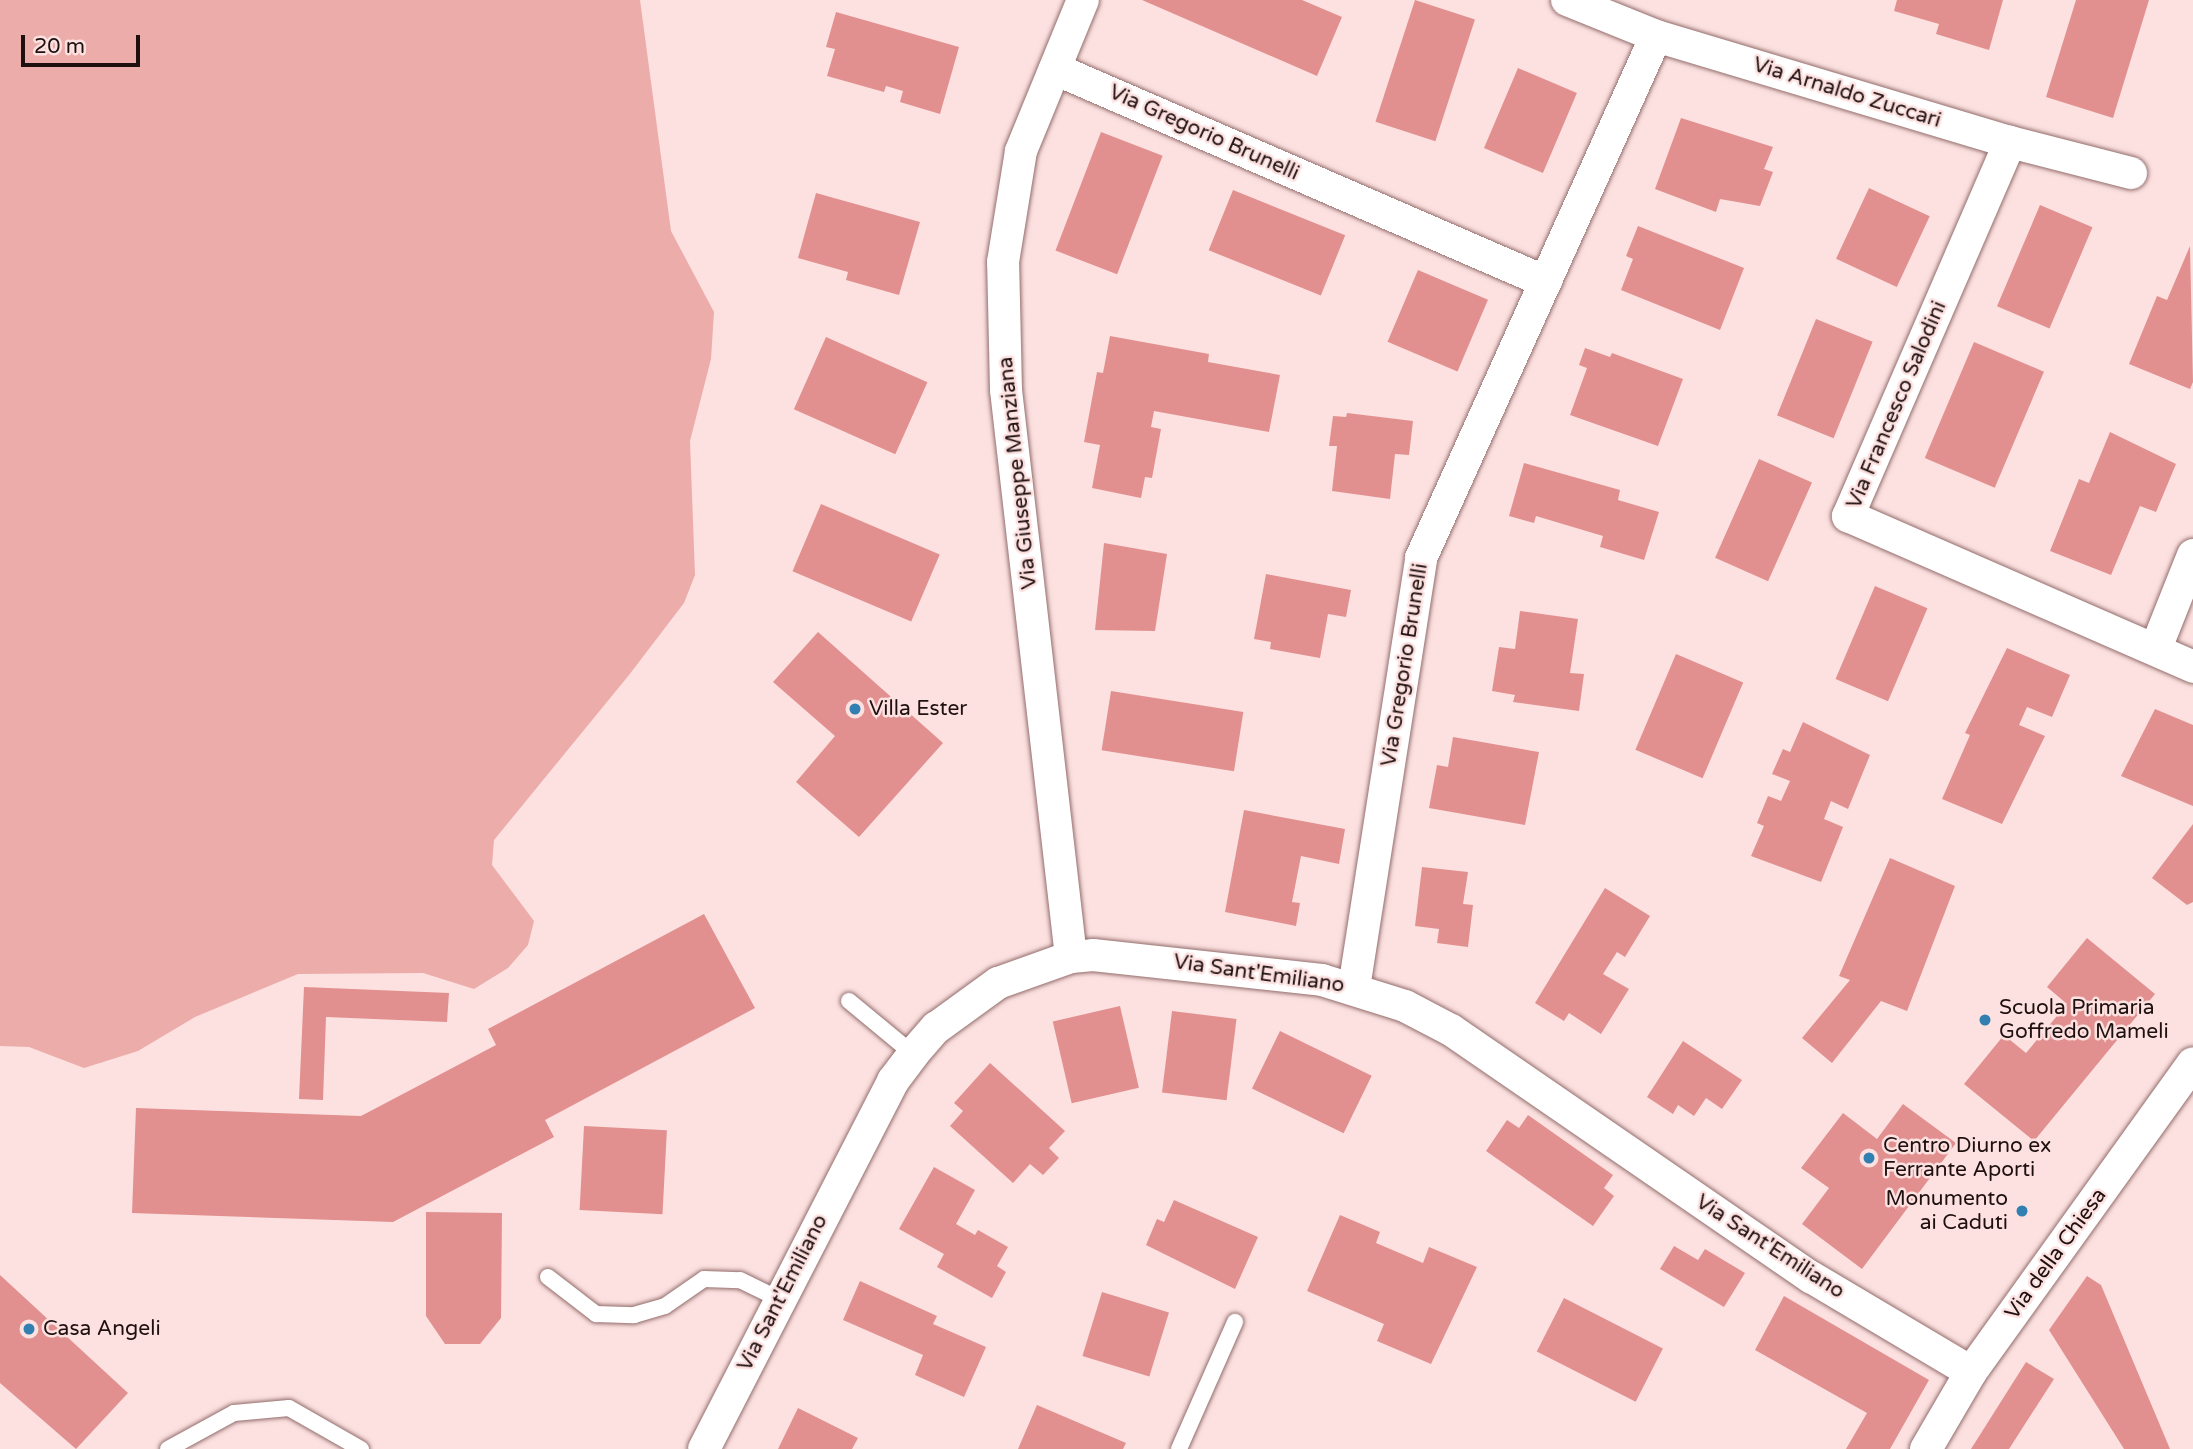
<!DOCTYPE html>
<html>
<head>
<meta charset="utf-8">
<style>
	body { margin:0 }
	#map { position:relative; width:2193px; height:1449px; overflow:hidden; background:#fce1e0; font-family:"Varela Round",sans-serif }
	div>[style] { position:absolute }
	.green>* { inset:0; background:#ecacaa }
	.building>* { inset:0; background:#e1908f; transform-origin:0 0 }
	.roads { filter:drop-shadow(0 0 2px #936d6c) drop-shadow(0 0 2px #936d6c) }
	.service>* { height:16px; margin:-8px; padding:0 8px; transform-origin:8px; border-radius:8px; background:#fff }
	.minor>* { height:32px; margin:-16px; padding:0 16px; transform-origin:16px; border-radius:16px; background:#fff }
	.dots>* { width:19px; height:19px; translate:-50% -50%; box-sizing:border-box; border:4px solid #fce1e0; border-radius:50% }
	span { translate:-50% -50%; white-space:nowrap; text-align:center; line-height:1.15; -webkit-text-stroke:5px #fce1e0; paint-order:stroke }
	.street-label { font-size:21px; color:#1f1010 }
	.poi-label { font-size:21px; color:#1f1010 }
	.left { translate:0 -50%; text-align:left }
	.right { translate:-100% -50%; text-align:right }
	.scale { position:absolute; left:21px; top:35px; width:119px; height:32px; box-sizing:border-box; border:4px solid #1f1010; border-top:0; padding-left:9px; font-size:21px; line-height:24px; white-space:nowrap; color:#1f1010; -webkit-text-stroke:5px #fce1e0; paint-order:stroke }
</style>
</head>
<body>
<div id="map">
	<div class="green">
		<div style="clip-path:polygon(0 0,640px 0,671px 231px,714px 312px,711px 359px,690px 441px,695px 575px,684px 603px,629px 675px,494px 840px,492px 865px,534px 921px,528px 945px,508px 968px,474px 989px,423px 973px,298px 974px,195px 1017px,138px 1051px,84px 1068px,29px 1047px,0 1046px)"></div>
	</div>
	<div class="building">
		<div style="clip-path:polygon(1142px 0,1302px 0,1342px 17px,1317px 76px)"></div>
		<div style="left:1415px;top:0;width:63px;height:128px;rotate:18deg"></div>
		<div style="clip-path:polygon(1897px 0,2003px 0,1989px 50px,1936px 34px,1939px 24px,1894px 11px)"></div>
		<div style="clip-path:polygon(2076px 0,2149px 0,2113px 118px,2046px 97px)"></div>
		<div style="clip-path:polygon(836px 12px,959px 47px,940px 114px,900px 102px,903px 91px,886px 86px,884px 92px,827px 76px,835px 49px,826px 47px)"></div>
		<div style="left:1518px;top:68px;width:64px;height:87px;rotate:23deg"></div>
		<div style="clip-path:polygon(1681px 118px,1773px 147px,1764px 169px,1773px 172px,1760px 206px,1720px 199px,1716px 212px,1655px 189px)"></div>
		<div style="left:1101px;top:132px;width:66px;height:127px;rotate:21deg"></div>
		<div style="left:1869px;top:188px;width:67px;height:78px;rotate:25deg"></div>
		<div style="left:1233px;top:190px;width:121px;height:65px;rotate:22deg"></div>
		<div style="clip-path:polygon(816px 193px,920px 222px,899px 295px,846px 280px,848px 272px,798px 258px)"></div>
		<div style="left:2040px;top:205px;width:57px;height:110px;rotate:23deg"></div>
		<div style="clip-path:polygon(1638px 226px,1744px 268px,1720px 330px,1621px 290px,1633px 259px,1626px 256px)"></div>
		<div style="clip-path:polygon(2190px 246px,2193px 382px,2190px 389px,2129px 364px,2157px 296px,2167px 300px)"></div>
		<div style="left:1418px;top:270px;width:76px;height:78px;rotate:23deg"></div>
		<div style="left:1816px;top:319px;width:61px;height:104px;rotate:22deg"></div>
		<div style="clip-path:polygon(1110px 336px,1209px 354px,1208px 362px,1280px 375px,1269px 432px,1154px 411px,1151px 427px,1161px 429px,1152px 478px,1145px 477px,1141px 498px,1092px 488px,1100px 445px,1084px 442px,1097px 372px,1103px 373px)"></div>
		<div style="left:826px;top:337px;width:111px;height:79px;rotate:24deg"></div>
		<div style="left:1974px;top:342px;width:76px;height:126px;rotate:23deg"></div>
		<div style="clip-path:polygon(1585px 348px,1610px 357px,1612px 353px,1683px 379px,1658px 446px,1570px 415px,1587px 368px,1579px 365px)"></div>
		<div style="clip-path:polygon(1347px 413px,1413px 421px,1409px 455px,1395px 454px,1390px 499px,1332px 491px,1337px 446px,1329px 446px,1333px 416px,1346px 417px)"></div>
		<div style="clip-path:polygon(2110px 432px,2176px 464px,2156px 512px,2140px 506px,2111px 575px,2050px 551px,2079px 479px,2089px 483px)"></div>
		<div style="left:1759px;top:459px;width:58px;height:108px;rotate:24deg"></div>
		<div style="clip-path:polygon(1524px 463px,1620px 490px,1618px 500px,1659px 512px,1644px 560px,1600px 547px,1603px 536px,1536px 516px,1534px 523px,1509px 516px)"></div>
		<div style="left:821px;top:504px;width:129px;height:73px;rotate:23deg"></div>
		<div style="clip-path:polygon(1104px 543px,1167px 554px,1155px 631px,1095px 630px)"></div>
		<div style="clip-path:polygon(1266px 574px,1351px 590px,1346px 617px,1328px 614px,1320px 658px,1270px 649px,1271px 642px,1254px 639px)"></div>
		<div style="left:1875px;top:586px;width:57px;height:101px;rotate:23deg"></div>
		<div style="clip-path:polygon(1520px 611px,1578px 619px,1570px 673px,1584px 674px,1579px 711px,1513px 702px,1515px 695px,1492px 691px,1499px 647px,1515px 649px)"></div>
		<div style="clip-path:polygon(818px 632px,943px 743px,859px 837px,796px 782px,835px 736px,773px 682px)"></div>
		<div style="clip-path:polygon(2007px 648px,2070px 675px,2052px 717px,2027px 707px,2019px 725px,2045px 736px,2002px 824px,1942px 799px,1970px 735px,1965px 733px)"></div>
		<div style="left:1676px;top:654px;width:73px;height:104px;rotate:23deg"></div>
		<div style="left:1111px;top:691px;width:134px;height:60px;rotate:9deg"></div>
		<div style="clip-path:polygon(2155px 709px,2193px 725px,2193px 806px,2121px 776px)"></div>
		<div style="clip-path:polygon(1803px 722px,1870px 755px,1848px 809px,1831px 801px,1824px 819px,1843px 827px,1821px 882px,1751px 856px,1764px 826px,1757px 823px,1768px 796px,1781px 801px,1790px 781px,1772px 774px,1783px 749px,1790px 752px)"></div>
		<div style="clip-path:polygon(1453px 737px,1539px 752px,1525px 825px,1429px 808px,1437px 765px,1448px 767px)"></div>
		<div style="clip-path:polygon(1244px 810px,1345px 829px,1339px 864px,1301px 856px,1292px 902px,1300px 903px,1296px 926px,1225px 912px)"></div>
		<div style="clip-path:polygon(2193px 824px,2193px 902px,2187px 905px,2152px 878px)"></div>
		<div style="clip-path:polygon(1890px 858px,1955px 886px,1907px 1011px,1881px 1001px,1832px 1063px,1802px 1038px,1850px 980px,1839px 976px)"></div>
		<div style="clip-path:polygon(1422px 867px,1468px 872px,1463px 904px,1473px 905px,1468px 947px,1437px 943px,1439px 929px,1415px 926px)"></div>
		<div style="clip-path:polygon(1605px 888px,1650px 916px,1625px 957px,1617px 952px,1603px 974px,1629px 989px,1601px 1034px,1569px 1013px,1564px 1021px,1535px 1003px)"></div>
		<div style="clip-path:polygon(704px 914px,755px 1008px,545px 1120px,554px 1137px,393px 1222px,132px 1213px,136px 1108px,361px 1116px,496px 1045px,488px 1029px)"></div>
		<div style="clip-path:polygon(2087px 938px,2155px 994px,2034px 1141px,1964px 1084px,2004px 1035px,2026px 1053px,2067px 1004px,2047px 987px)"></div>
		<div style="clip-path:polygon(304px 987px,449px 993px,447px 1022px,326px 1017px,323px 1100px,299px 1099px)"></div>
		<div style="left:1120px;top:1006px;width:84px;height:69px;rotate:77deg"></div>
		<div style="left:1172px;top:1011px;width:65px;height:82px;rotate:7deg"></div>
		<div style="left:1280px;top:1031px;width:102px;height:64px;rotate:26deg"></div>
		<div style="clip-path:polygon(1683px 1041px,1742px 1080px,1722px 1109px,1706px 1098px,1694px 1116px,1678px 1105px,1673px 1114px,1647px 1097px)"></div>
		<div style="clip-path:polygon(990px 1063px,1065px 1131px,1049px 1148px,1059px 1158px,1043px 1175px,1030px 1164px,1013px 1183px,950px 1126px,963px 1111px,954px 1103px)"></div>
		<div style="clip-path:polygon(1903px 1104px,1956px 1143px,1862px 1269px,1802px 1224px,1829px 1188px,1801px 1168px,1843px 1113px,1877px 1139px)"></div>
		<div style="clip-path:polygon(1528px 1115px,1613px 1175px,1604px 1188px,1614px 1196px,1593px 1226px,1486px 1151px,1507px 1120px,1519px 1128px)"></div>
		<div style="left:584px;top:1126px;width:83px;height:84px;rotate:3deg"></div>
		<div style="clip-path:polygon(934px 1167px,975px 1190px,956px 1224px,975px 1235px,978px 1230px,1008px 1247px,997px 1266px,1006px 1272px,992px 1298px,937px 1267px,944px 1254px,899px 1229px)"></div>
		<div style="clip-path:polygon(1174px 1200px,1258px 1237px,1235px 1289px,1146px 1245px,1157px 1219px,1164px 1222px)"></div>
		<div style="clip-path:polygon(426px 1212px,502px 1213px,501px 1318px,480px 1344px,445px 1344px,426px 1316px)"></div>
		<div style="clip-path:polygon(1340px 1215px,1380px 1232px,1376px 1243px,1423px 1263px,1429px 1247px,1477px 1267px,1431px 1364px,1377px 1341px,1384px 1324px,1307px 1291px)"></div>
		<div style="clip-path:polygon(1674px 1246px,1698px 1260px,1705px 1249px,1745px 1273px,1724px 1307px,1660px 1269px)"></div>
		<div style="clip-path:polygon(0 1275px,128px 1393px,76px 1449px,0 1383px)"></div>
		<div style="clip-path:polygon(2087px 1276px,2101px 1285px,2170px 1449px,2124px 1449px,2049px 1330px)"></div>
		<div style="clip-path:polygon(860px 1281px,937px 1316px,933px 1324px,986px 1347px,964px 1397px,915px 1375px,923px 1355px,843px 1320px)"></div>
		<div style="left:1102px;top:1292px;width:70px;height:67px;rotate:17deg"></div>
		<div style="clip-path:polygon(1784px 1296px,1929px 1380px,1890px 1449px,1846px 1449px,1867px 1413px,1755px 1350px)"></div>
		<div style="left:1564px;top:1298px;width:111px;height:60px;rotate:27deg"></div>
		<div style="clip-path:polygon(2026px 1362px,2054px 1379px,2009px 1449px,1971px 1449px)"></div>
		<div style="clip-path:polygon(1037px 1405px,1126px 1443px,1123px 1449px,1018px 1449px)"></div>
		<div style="clip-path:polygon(798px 1408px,858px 1438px,852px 1449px,778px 1449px)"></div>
	</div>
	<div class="roads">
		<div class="service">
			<div style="left:849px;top:1001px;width:83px;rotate:39.6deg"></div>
			<div style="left:548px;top:1277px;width:61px;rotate:37.6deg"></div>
			<div style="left:596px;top:1314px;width:38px;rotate:2deg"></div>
			<div style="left:634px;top:1315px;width:32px;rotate:-16deg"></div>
			<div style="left:665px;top:1306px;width:47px;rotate:-34.7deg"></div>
			<div style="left:704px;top:1279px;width:36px;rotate:2deg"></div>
			<div style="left:740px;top:1280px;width:43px;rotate:26deg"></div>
			<div style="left:168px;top:1449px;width:75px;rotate:-28.6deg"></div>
			<div style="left:234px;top:1413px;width:55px;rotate:-5.2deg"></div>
			<div style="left:289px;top:1408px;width:83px;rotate:29.7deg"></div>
			<div style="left:1179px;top:1449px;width:139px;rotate:-66.2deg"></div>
		</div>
		<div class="minor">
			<div style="left:1567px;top:0;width:96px;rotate:22deg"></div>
			<div style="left:1656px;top:36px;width:370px;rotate:16.7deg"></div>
			<div style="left:2010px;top:142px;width:125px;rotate:14.4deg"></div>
			<div style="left:1055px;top:69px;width:535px;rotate:23.45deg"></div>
			<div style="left:2010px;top:142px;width:408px;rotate:113.4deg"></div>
			<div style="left:1848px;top:516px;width:377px;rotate:23.6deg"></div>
			<div style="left:2156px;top:648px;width:100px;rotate:-68.3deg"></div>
			<div style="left:1071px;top:957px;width:571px;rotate:-96.54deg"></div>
			<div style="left:1006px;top:390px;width:128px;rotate:-91.3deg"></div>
			<div style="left:1003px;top:262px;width:112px;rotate:-80.8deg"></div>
			<div style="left:1021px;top:151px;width:163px;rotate:-67.7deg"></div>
			<div style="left:1354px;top:988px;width:435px;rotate:-81.1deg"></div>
			<div style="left:1421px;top:558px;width:572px;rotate:-65.76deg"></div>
			<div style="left:704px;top:1449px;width:414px;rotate:-62.8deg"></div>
			<div style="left:893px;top:1081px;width:34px;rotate:-53deg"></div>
			<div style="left:913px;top:1054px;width:35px;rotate:-49deg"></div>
			<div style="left:936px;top:1028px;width:77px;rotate:-36deg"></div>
			<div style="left:998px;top:983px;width:77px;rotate:-19.6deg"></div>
			<div style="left:1071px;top:957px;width:22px;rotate:-5deg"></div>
			<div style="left:1093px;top:955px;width:230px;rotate:6.2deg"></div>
			<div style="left:1322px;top:980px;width:87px;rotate:17.4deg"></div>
			<div style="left:1405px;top:1006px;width:52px;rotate:27.6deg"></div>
			<div style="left:1451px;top:1030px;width:437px;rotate:34.5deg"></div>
			<div style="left:1811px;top:1277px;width:186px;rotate:30.7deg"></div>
			<div style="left:1926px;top:1449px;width:89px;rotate:-59.7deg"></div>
			<div style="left:1971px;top:1372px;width:380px;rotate:-54.3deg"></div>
		</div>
	</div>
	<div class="dots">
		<div style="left:855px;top:709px;background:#3280b2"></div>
		<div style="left:1985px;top:1020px;background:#3280b2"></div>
		<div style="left:1869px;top:1158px;background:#3280b2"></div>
		<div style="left:2022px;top:1211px;background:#3280b2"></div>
		<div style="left:29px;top:1329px;background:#3280b2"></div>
	</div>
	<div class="street-label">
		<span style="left:1847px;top:93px;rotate:17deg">Via Arnaldo Zuccari</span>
		<span style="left:1204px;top:133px;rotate:24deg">Via Gregorio Brunelli</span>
		<span style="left:1897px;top:405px;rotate:-67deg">Via Francesco Salodini</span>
		<span style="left:1018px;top:473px;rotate:-96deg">Via Giuseppe Manziana</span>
		<span style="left:1405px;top:665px;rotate:-81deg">Via Gregorio Brunelli</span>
		<span style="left:1259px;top:974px;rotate:8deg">Via Sant'Emiliano</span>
		<span style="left:1770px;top:1247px;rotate:33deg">Via Sant'Emiliano</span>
		<span style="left:2056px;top:1254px;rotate:-54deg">Via della Chiesa</span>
		<span style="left:783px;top:1293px;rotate:-63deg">Via Sant'Emiliano</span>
	</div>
	<div class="poi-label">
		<span class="left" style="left:869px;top:709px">Villa Ester</span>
		<span class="left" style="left:1999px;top:1020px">Scuola Primaria<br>Goffredo Mameli</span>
		<span class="left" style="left:1883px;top:1158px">Centro Diurno ex<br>Ferrante Aporti</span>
		<span class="right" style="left:2008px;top:1211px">Monumento<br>ai Caduti</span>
		<span class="left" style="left:43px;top:1329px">Casa Angeli</span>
	</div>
	<div class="scale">20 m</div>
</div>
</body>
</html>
